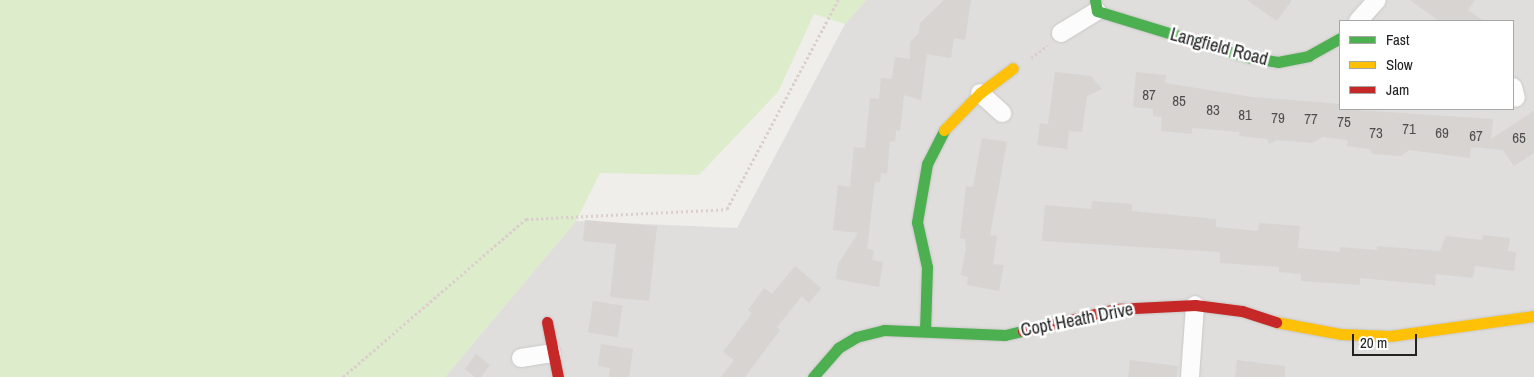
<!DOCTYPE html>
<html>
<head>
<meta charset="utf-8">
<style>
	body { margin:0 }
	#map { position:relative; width:1534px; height:377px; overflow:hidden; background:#f0eeeb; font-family:"Archivo Narrow",sans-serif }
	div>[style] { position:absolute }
	.residential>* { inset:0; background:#dfdedc }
	.grass>* { inset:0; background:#ddeccb }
	.building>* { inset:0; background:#d7d4d2; transform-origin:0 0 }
	.path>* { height:3px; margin-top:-1.5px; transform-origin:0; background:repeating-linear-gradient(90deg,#dccecd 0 2.5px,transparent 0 5px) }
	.roads { filter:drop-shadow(0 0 1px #c9c8c7) drop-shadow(0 0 1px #c9c8c7) }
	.street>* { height:18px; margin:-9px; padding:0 9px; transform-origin:9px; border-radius:9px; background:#fdfcfc }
	.fast>* { height:11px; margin:-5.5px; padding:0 5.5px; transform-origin:5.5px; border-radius:5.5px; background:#4caf50 }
	.slow>* { height:11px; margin:-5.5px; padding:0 5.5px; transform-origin:5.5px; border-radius:5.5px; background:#ffc107 }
	.jam>* { height:11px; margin:-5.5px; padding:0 5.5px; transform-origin:5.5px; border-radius:5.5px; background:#c62828 }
	span { translate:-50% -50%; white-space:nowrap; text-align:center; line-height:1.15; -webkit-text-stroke:5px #fff; paint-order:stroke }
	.number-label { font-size:15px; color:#4f4e4e }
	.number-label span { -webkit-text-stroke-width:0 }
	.street-label { font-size:18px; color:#222 }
	.legend { position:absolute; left:1339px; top:20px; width:175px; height:90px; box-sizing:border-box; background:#fff; border:1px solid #a7a7a7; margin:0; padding:6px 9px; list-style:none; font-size:15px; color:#222 }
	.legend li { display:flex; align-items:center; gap:10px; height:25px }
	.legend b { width:25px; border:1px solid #a7a7a7 }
	.scale { position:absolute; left:1352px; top:334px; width:65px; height:22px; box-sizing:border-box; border:2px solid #222; border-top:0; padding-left:6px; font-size:15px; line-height:18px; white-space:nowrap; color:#222; -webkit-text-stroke:4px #fff; paint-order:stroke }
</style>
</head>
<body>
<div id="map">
	<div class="residential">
		<div style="clip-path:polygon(evenodd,866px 0,1534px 0,1534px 377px,445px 377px,576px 221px,737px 228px,845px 24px,866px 0,1340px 21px,1513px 21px,1513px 109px,1340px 109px,1340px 21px)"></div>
	</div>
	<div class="grass">
		<div style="clip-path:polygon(0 0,866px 0,845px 24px,814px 14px,778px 92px,699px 175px,600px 173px,576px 221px,445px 377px,0 377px)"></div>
	</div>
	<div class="building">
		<div style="clip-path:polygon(944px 0,971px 0,965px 40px,954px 38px,951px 58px,927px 54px,921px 100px,904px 95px,900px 131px,896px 130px,895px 142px,890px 141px,887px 174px,881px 173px,880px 182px,875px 182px,867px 249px,874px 250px,872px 260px,883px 262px,879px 287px,836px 279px,838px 264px,858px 233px,833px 230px,838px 185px,850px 187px,854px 147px,865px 148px,870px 98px,879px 99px,881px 78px,892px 79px,895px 57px,910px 59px,910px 42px,919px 33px,920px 23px)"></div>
		<div style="clip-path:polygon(1247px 0,1292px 0,1277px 21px)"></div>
		<div style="clip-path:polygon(1410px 0,1475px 0,1468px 10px,1484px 21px,1439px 21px)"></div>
		<div style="clip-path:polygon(1055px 72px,1091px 76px,1102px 89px,1087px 96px,1082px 132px,1069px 131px,1067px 149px,1037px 145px,1040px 123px,1048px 124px)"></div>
		<div style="clip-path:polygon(1136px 72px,1166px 75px,1165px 83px,1253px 97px,1340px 104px,1340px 109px,1493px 119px,1491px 139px,1534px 111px,1534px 153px,1514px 166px,1503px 150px,1471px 147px,1470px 158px,1409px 150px,1401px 156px,1373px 154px,1369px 149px,1347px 146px,1348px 140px,1323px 137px,1312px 143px,1277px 140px,1269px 144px,1267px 139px,1239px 136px,1240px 132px,1192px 128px,1192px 134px,1161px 131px,1162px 117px,1153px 116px,1153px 109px,1133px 107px)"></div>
		<div style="clip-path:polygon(982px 138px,1007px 142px,990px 235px,997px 236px,993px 264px,1004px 265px,999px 291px,967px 285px,968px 277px,961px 275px,966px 248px,965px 239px,960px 238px,966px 186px,973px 187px)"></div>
		<div style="clip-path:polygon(1092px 201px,1132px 204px,1132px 211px,1216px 219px,1216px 227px,1258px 231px,1259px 223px,1300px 226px,1298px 248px,1340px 252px,1340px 247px,1377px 250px,1377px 246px,1440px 251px,1446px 236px,1482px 240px,1483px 235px,1510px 238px,1508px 251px,1516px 252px,1514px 271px,1475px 266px,1473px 278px,1436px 274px,1435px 285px,1360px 278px,1360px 285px,1301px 281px,1301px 274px,1279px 272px,1279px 267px,1220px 263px,1220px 252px,1042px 241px,1045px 205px,1091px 209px)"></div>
		<div style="clip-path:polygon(585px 220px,657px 226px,649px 301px,610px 297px,616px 244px,583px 241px)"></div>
		<div style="clip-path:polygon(795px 266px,821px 288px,809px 303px,802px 296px,777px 327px,780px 330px,745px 377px,721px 377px,734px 360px,723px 352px,752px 313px,748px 310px,764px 288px,772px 294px)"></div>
		<div style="left:593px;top:301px;width:30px;height:32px;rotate:9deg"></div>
		<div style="clip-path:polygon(601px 344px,633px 349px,629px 377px,609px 377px,610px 368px,598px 366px)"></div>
		<div style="clip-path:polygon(476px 354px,490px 365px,481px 377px,475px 377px,465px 369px)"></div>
		<div style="clip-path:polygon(1130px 360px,1178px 366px,1177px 377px,1128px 377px)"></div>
		<div style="clip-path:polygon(1237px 360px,1285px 366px,1285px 377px,1235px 377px)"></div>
	</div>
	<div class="path">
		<div style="left:1031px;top:58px;width:21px;rotate:-37deg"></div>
		<div style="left:343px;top:377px;width:242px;rotate:-40.8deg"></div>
		<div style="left:526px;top:219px;width:201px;rotate:-2.8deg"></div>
		<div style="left:727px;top:209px;width:237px;rotate:-62deg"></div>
	</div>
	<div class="roads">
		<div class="street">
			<div style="left:1358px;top:21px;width:28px;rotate:-48deg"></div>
			<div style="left:1061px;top:33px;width:42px;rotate:-31.4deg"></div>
			<div style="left:1513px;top:87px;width:11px;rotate:75deg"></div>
			<div style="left:980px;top:93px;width:30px;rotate:42deg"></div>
			<div style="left:521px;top:358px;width:31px;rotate:-9deg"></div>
			<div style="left:1190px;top:377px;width:72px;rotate:-86deg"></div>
		</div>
		<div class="fast">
			<div style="left:1095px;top:0;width:11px;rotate:80deg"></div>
			<div style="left:1097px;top:11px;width:157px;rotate:17deg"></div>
			<div style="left:1247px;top:57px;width:31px;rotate:9deg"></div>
			<div style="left:1278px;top:62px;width:31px;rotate:-11deg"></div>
			<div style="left:1308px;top:56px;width:37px;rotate:-29deg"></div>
			<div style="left:925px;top:331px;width:64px;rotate:-88.2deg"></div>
			<div style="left:927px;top:267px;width:46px;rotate:-102.5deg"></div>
			<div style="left:917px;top:222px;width:59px;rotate:-80.2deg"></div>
			<div style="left:927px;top:164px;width:38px;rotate:-63deg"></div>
			<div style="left:813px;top:377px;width:38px;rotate:-49deg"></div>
			<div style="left:838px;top:348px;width:21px;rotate:-31deg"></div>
			<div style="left:856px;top:337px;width:29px;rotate:-14deg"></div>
			<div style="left:884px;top:330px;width:121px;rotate:2.4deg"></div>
			<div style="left:1005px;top:335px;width:18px;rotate:-13deg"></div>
		</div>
		<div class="slow">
			<div style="left:944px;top:130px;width:52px;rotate:-45.8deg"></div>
			<div style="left:980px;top:93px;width:41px;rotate:-37.1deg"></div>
			<div style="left:1276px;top:322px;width:65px;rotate:10.6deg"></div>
			<div style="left:1340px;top:334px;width:50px;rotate:2.3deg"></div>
			<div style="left:1390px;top:336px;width:145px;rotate:-7.9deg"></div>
		</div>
		<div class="jam">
			<div style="left:547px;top:322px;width:56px;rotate:78.7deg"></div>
			<div style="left:1023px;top:331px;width:95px;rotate:-13.4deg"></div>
			<div style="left:1115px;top:309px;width:80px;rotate:-2.9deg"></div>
			<div style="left:1195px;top:305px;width:47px;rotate:7.3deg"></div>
			<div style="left:1242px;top:311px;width:36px;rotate:18deg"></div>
		</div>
	</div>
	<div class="number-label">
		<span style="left:1149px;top:95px">87</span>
		<span style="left:1179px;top:101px">85</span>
		<span style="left:1213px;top:110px">83</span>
		<span style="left:1245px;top:115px">81</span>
		<span style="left:1278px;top:118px">79</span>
		<span style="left:1311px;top:119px">77</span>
		<span style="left:1344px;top:122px">75</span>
		<span style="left:1409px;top:129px">71</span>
		<span style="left:1376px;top:133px">73</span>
		<span style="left:1442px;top:133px">69</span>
		<span style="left:1476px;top:136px">67</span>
		<span style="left:1519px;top:138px">65</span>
	</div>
	<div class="street-label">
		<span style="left:1219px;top:47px;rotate:15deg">Langfield Road</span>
		<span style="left:1077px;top:320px;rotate:-11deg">Copt Heath Drive</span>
	</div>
	<ul class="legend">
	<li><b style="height:6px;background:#4caf50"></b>Fast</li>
	<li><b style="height:6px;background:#ffc107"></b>Slow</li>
	<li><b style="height:6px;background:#c62828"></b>Jam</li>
	</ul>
	<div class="scale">20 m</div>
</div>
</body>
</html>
